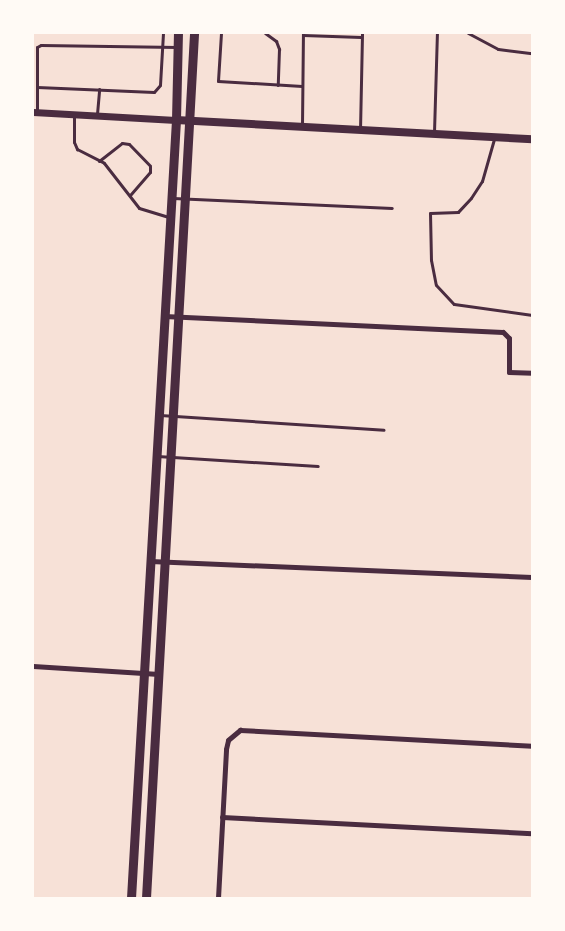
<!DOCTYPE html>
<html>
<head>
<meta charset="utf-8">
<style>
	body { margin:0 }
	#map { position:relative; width:565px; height:931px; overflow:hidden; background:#f7e1d7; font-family:"Work Sans",sans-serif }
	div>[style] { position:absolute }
	.service>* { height:3px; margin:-1.5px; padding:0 1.5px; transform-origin:1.5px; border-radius:1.5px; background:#4a2c40 }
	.minor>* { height:5px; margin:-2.5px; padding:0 2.5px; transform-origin:2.5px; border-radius:2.5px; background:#4a2c40 }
	.tertiary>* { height:7px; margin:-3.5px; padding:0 3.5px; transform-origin:3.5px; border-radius:3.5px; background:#4a2c40 }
	.secondary>* { height:8px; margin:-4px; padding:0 4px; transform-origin:4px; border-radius:4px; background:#4a2c40 }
	.primary>* { height:9px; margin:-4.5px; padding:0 4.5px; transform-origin:4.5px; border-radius:4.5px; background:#4a2c40 }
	span { translate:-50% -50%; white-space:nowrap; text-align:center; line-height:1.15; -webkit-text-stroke:4.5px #fffaf5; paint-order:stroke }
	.frame { position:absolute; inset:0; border:34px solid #fffaf5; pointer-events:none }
</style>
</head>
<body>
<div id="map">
	<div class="service">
		<div style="left:221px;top:33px;width:48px;rotate:93.6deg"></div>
		<div style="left:218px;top:81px;width:84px;rotate:3.4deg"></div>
		<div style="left:265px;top:33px;width:14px;rotate:36deg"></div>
		<div style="left:276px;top:41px;width:9px;rotate:69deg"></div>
		<div style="left:279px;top:49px;width:36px;rotate:92deg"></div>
		<div style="left:468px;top:33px;width:34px;rotate:28deg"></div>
		<div style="left:498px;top:49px;width:34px;rotate:7deg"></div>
		<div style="left:303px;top:35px;width:58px;rotate:2deg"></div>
		<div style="left:37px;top:87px;width:117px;rotate:2.4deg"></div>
		<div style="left:154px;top:92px;width:9px;rotate:-49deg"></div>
		<div style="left:160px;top:85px;width:52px;rotate:-86.7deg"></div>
		<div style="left:37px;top:110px;width:63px;rotate:-90deg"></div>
		<div style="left:37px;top:47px;width:4px;rotate:-27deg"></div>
		<div style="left:41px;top:45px;width:136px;rotate:0.8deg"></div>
		<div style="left:97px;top:114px;width:25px;rotate:-85deg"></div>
		<div style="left:74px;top:115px;width:27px;rotate:90deg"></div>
		<div style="left:74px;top:142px;width:8px;rotate:67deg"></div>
		<div style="left:77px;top:149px;width:30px;rotate:27deg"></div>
		<div style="left:104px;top:163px;width:57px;rotate:52.1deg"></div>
		<div style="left:139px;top:208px;width:30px;rotate:17deg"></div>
		<div style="left:302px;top:125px;width:92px;rotate:-89.4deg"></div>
		<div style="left:360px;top:130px;width:97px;rotate:-88.8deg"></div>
		<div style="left:434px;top:132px;width:99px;rotate:-88.3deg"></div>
		<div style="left:494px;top:139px;width:44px;rotate:105.9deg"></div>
		<div style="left:482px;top:181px;width:20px;rotate:123deg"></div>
		<div style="left:471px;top:198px;width:19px;rotate:133deg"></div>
		<div style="left:458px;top:212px;width:28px;rotate:178deg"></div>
		<div style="left:430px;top:213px;width:47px;rotate:88.8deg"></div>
		<div style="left:431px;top:260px;width:25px;rotate:79deg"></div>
		<div style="left:436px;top:285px;width:26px;rotate:47deg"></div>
		<div style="left:454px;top:304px;width:79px;rotate:8deg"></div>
		<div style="left:99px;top:161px;width:29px;rotate:-38deg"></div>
		<div style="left:122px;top:143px;width:7px;rotate:8deg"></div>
		<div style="left:129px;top:144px;width:30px;rotate:46deg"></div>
		<div style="left:150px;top:166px;width:6px;rotate:90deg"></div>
		<div style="left:150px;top:172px;width:30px;rotate:131deg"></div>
		<div style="left:173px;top:198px;width:219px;rotate:2.6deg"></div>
		<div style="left:160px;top:415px;width:224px;rotate:3.8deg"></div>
		<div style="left:157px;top:456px;width:161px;rotate:3.6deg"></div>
	</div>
	<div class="minor">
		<div style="left:164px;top:316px;width:339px;rotate:2.7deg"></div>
		<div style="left:503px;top:332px;width:8px;rotate:45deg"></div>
		<div style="left:509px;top:338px;width:34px;rotate:90deg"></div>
		<div style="left:509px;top:372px;width:23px;rotate:2deg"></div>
		<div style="left:150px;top:561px;width:382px;rotate:2.4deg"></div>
		<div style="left:33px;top:666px;width:126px;rotate:3.6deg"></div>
		<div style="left:222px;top:817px;width:310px;rotate:3deg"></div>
		<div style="left:218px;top:898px;width:149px;rotate:-86.9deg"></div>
		<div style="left:226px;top:749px;width:9px;rotate:-77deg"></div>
		<div style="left:228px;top:740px;width:16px;rotate:-40deg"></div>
		<div style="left:240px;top:730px;width:292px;rotate:3.1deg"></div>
	</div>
	<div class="tertiary">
		<div style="left:33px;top:112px;width:143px;rotate:3.2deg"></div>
	</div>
	<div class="secondary">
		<div style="left:176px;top:120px;width:357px;rotate:3.1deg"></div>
	</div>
	<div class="primary">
		<div style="left:131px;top:898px;width:779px;rotate:-86.69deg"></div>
		<div style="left:176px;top:120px;width:87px;rotate:-88.7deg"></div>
		<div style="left:146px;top:898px;width:866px;rotate:-86.82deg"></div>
	</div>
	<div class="frame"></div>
</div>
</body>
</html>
